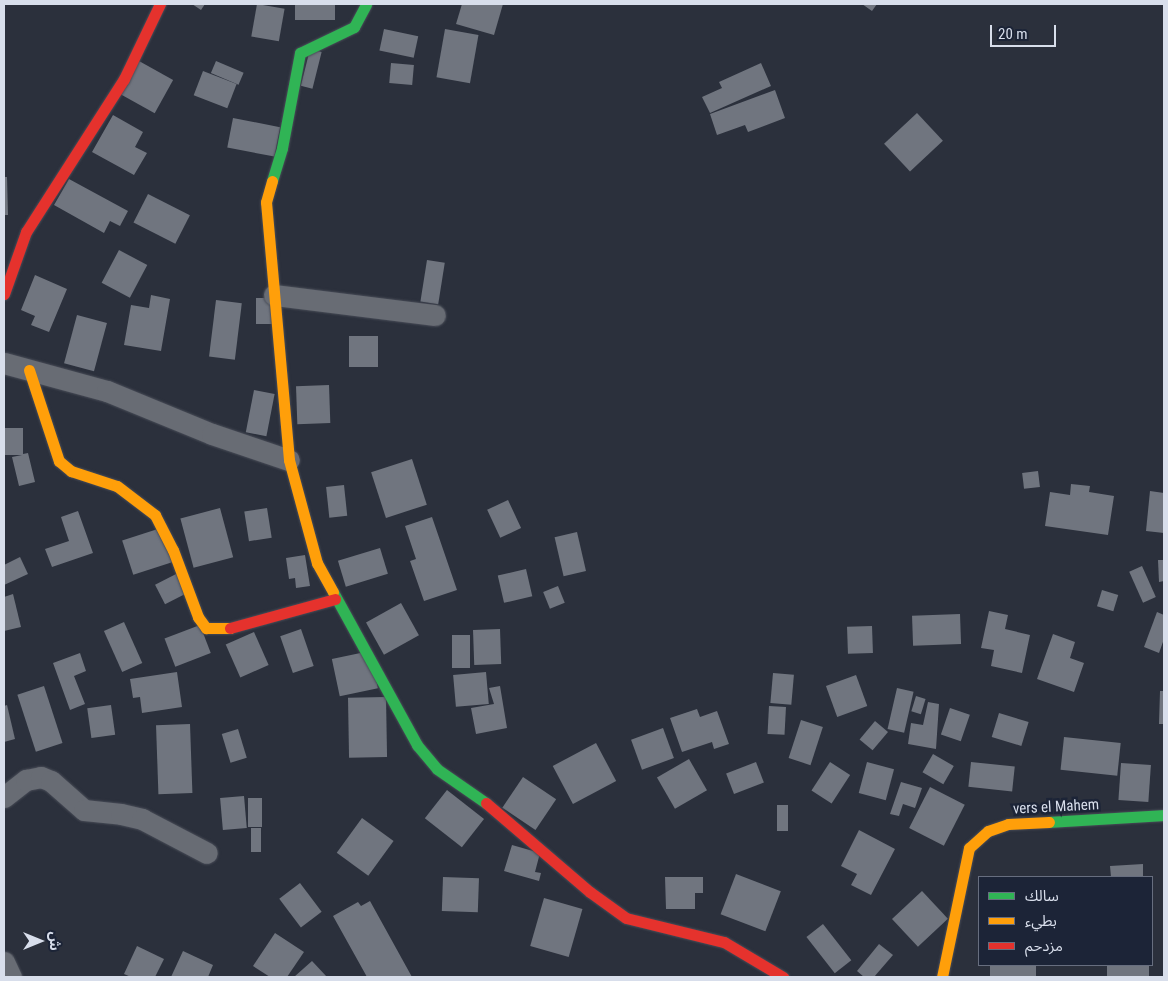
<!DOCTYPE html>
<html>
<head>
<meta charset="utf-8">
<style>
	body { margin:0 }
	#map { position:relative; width:1168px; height:981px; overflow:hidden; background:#2b303c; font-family:"Roboto Condensed","Noto Sans Arabic",sans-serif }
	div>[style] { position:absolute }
	.building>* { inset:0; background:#70757f; transform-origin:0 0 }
	.roads { filter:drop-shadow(0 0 1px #484c57) drop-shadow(0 0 1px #484c57) }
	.street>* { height:21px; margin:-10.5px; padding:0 10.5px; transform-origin:10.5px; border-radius:10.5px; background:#686c74 }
	.fast>* { height:11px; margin:-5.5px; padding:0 5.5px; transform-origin:5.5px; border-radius:5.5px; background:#30b455 }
	.slow>* { height:11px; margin:-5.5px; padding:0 5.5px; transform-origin:5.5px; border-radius:5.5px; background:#ff9f0a }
	.jam>* { height:11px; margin:-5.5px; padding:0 5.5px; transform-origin:5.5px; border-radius:5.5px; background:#e5322d }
	span { translate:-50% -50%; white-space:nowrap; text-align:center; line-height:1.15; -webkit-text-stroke:5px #1c2437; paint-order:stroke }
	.street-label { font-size:15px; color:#d8deeb }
	.frame { position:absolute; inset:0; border:5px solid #d8deeb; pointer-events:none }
	.legend { position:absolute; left:978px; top:876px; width:175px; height:90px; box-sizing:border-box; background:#1c2437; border:1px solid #676e7f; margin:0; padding:6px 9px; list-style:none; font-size:15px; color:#d8deeb }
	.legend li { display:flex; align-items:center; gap:10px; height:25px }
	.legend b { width:25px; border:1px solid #676e7f }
	.north { position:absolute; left:15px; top:916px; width:50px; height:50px; -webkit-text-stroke:4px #1c2437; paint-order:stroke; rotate:90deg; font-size:14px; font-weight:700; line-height:20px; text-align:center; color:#d8deeb }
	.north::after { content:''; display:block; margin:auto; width:18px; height:22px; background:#d8deeb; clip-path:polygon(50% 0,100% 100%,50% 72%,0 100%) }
	.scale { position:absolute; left:990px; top:25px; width:66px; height:22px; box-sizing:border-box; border:2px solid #d8deeb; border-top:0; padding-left:6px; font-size:15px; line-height:18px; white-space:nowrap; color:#d8deeb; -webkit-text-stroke:4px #1c2437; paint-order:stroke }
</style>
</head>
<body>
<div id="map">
	<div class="building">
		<div style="clip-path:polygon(192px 4px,205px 4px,201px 10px)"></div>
		<div style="left:257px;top:4px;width:28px;height:33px;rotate:10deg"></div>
		<div style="left:295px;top:4px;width:40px;height:16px"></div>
		<div style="clip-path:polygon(462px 4px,503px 4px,494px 35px,456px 24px)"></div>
		<div style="clip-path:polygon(862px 4px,877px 4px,872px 11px)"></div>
		<div style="left:384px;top:29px;width:35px;height:22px;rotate:12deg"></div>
		<div style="left:445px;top:29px;width:34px;height:49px;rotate:10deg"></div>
		<div style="left:310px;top:49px;width:12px;height:38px;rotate:14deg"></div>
		<div style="left:139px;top:61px;width:39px;height:38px;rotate:29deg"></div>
		<div style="left:216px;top:61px;width:30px;height:13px;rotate:23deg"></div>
		<div style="left:391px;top:63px;width:23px;height:20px;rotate:5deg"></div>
		<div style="clip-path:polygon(761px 63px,771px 86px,710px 113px,702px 97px,722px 88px,719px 82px)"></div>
		<div style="left:203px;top:71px;width:36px;height:26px;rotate:21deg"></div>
		<div style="clip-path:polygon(775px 90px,785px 118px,748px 132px,745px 125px,717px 135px,710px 114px)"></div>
		<div style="left:917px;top:113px;width:38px;height:45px;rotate:47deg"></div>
		<div style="clip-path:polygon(113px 115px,143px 132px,135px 147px,147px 153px,134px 175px,92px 152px)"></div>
		<div style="left:233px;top:118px;width:48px;height:30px;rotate:11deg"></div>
		<div style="clip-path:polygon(4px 177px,7px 177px,8px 215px,4px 215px)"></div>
		<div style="clip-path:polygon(69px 179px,128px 211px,120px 226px,110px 221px,104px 233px,54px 205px)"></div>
		<div style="left:148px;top:194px;width:47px;height:32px;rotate:27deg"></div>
		<div style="left:119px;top:250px;width:32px;height:37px;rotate:28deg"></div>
		<div style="left:427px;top:260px;width:18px;height:42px;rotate:9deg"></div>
		<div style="clip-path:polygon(35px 275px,67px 289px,49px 332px,31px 325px,35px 316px,21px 310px)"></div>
		<div style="clip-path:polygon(151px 295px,170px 299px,161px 351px,124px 345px,131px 305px,149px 308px)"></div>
		<div style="left:256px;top:298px;width:21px;height:26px"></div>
		<div style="left:216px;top:300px;width:26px;height:57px;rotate:7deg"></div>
		<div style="left:77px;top:315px;width:31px;height:50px;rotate:15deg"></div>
		<div style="left:349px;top:336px;width:29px;height:31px"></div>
		<div style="left:329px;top:385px;width:38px;height:33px;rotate:88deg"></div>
		<div style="left:254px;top:390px;width:21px;height:43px;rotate:11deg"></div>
		<div style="clip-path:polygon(4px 428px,23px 428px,23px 454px,28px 453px,35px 482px,19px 486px,12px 457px,22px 455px,4px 455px)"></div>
		<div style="left:412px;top:459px;width:48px;height:43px;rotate:72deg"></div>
		<div style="left:1038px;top:471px;width:16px;height:16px;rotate:83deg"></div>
		<div style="clip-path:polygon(1071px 484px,1090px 486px,1089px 492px,1114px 496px,1108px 535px,1045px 526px,1050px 492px,1070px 495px)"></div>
		<div style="left:344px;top:485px;width:31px;height:18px;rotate:84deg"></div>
		<div style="clip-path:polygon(1150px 491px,1164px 493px,1164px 533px,1146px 531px)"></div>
		<div style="left:508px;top:500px;width:31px;height:23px;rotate:65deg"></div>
		<div style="left:220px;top:508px;width:51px;height:41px;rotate:75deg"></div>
		<div style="left:267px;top:508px;width:30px;height:23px;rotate:81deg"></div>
		<div style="clip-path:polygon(78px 511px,93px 553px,52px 567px,45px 549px,69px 541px,61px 517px)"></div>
		<div style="clip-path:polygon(432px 517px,457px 590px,424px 601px,410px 561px,416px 559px,405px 526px)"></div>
		<div style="left:164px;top:527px;width:36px;height:44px;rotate:72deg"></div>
		<div style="left:577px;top:532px;width:40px;height:23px;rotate:77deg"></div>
		<div style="left:380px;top:548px;width:27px;height:44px;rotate:73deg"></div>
		<div style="clip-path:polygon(305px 555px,310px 586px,296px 588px,295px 578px,289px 579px,286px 558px)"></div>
		<div style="clip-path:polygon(20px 557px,28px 574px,4px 585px,4px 565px)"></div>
		<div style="clip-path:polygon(1158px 560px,1164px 560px,1164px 581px,1159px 582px)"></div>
		<div style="left:1142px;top:566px;width:34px;height:14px;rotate:66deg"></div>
		<div style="left:526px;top:569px;width:28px;height:29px;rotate:77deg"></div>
		<div style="left:180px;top:572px;width:22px;height:28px;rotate:63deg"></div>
		<div style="left:558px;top:586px;width:18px;height:16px;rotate:68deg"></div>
		<div style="left:1102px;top:590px;width:17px;height:17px;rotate:17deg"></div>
		<div style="clip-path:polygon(13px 594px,21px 627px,4px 631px,4px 597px)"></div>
		<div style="left:401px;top:603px;width:37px;height:40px;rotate:61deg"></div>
		<div style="clip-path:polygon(989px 611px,1008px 615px,1005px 629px,1030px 635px,1022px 673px,991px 666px,994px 650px,981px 648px)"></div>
		<div style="clip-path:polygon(1157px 612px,1164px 615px,1164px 639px,1159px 653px,1144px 647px)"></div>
		<div style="left:960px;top:614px;width:30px;height:48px;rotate:88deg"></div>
		<div style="left:124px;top:622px;width:45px;height:22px;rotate:66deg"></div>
		<div style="left:200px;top:625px;width:30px;height:38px;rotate:69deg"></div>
		<div style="left:872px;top:626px;width:27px;height:25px;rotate:88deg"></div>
		<div style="left:301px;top:629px;width:39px;height:22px;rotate:71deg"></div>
		<div style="left:500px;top:629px;width:35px;height:27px;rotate:88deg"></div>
		<div style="left:254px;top:632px;width:36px;height:31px;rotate:66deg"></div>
		<div style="clip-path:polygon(1053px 634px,1075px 642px,1070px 658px,1084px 663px,1074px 692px,1037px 679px)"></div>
		<div style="left:470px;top:635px;width:33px;height:18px;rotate:90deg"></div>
		<div style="left:370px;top:651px;width:38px;height:39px;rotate:78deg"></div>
		<div style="clip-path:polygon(80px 653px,86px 671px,74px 676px,85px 704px,70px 710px,53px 663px)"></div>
		<div style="clip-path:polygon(177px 672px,182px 707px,142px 713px,140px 697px,133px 698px,130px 679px)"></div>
		<div style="left:486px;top:672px;width:32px;height:33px;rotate:85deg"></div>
		<div style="left:773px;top:673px;width:21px;height:30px;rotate:5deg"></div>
		<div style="left:856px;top:675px;width:33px;height:32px;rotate:70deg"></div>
		<div style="left:44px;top:686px;width:60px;height:28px;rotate:72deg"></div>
		<div style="clip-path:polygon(500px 686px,507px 728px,476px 734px,471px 708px,494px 704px,489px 688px)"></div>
		<div style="left:897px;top:688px;width:17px;height:42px;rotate:13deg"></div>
		<div style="clip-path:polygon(1160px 691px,1164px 691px,1164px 724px,1159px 724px)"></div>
		<div style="left:916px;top:696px;width:10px;height:16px;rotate:17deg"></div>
		<div style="left:386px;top:697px;width:60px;height:38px;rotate:89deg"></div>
		<div style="clip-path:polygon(928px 702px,939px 704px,936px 749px,908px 744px,911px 723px,923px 725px)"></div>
		<div style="clip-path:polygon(7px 705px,15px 739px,4px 742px,4px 706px)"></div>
		<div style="left:111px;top:705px;width:30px;height:24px;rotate:82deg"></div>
		<div style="left:769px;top:706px;width:17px;height:28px;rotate:3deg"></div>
		<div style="left:950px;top:708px;width:21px;height:28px;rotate:19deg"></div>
		<div style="clip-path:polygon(697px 709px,700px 717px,717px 711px,729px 744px,714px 749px,712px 742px,682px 752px,670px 718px)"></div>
		<div style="left:999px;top:713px;width:31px;height:25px;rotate:17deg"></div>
		<div style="left:801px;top:720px;width:23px;height:40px;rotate:18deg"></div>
		<div style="left:875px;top:721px;width:17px;height:24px;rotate:40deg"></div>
		<div style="left:190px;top:724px;width:69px;height:34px;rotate:88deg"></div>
		<div style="left:663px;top:728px;width:32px;height:34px;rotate:70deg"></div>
		<div style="left:238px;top:729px;width:30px;height:17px;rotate:73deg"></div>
		<div style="left:1064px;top:737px;width:57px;height:33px;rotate:6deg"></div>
		<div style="left:596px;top:743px;width:43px;height:49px;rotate:62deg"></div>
		<div style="left:933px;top:754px;width:24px;height:21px;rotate:30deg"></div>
		<div style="left:689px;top:759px;width:36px;height:37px;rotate:60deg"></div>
		<div style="left:756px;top:762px;width:22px;height:32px;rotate:69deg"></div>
		<div style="left:830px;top:762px;width:24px;height:34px;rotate:33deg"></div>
		<div style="left:867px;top:762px;width:28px;height:32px;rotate:15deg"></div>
		<div style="left:971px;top:762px;width:44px;height:25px;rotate:6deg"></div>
		<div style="left:1121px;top:763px;width:30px;height:37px;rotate:4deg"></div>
		<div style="left:523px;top:777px;width:40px;height:37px;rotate:34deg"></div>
		<div style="clip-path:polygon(901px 782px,922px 788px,915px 808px,903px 804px,899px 816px,890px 814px)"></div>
		<div style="left:930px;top:787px;width:39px;height:46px;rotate:27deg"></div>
		<div style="left:447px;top:790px;width:47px;height:36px;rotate:38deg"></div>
		<div style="left:244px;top:796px;width:32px;height:24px;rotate:85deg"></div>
		<div style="left:248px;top:798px;width:14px;height:29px"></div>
		<div style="left:777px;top:805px;width:11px;height:26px"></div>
		<div style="left:362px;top:818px;width:39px;height:43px;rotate:36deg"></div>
		<div style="left:251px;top:828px;width:10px;height:24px"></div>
		<div style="clip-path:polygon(859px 830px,895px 849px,871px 895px,851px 885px,857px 874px,841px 866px)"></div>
		<div style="clip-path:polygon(512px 845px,540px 853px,535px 872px,541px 873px,539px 881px,504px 871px)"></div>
		<div style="clip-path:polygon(1143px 864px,1143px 877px,1111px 877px,1110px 866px)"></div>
		<div style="left:736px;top:874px;width:48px;height:43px;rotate:21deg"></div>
		<div style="left:443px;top:877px;width:36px;height:34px;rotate:2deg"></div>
		<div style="clip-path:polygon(665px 877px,703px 877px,703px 893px,695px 893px,695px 909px,666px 909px)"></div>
		<div style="left:300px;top:883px;width:36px;height:26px;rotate:53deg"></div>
		<div style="left:922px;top:891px;width:38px;height:41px;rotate:47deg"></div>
		<div style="left:544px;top:898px;width:40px;height:50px;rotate:16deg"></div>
		<div style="clip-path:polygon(370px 901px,412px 977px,367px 977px,333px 916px,358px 902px,361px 906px)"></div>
		<div style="left:823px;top:924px;width:46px;height:21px;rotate:52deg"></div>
		<div style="clip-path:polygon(275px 933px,304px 952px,287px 977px,270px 977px,253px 966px)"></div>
		<div style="clip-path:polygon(879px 944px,893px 955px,874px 977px,864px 977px,857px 971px)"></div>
		<div style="clip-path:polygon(137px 946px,164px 959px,155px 977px,131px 977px,124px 974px)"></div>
		<div style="clip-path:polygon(183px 951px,213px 965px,208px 977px,171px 977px)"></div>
		<div style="clip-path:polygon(312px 961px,327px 977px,294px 977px)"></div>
		<div style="left:990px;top:965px;width:46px;height:12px"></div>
		<div style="left:1107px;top:965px;width:42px;height:12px"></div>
	</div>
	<div class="roads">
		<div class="street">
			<div style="left:274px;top:295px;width:162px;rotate:7.1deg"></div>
			<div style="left:4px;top:363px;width:107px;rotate:15.2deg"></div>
			<div style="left:107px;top:391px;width:113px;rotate:22.3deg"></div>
			<div style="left:212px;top:434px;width:81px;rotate:18.7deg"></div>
			<div style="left:4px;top:797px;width:28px;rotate:-38deg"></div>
			<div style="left:26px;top:780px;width:15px;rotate:-11deg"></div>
			<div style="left:41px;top:777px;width:11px;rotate:22deg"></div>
			<div style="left:51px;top:781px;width:44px;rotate:41.3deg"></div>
			<div style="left:84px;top:810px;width:37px;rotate:6deg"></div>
			<div style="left:121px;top:814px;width:22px;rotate:13deg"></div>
			<div style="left:142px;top:819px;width:73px;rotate:27.6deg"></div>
			<div style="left:4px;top:962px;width:17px;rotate:65deg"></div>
		</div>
		<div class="fast">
			<div style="left:272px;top:181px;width:34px;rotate:-73deg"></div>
			<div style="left:282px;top:148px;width:97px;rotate:-79.3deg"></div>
			<div style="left:300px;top:53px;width:60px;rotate:-25.7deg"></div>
			<div style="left:354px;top:27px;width:26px;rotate:-62deg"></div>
			<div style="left:333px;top:592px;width:175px;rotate:61.2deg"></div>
			<div style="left:417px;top:745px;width:31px;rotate:50deg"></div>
			<div style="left:437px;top:769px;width:60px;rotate:34.8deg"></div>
			<div style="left:1049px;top:822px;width:115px;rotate:-3.5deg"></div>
		</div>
		<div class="slow">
			<div style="left:272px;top:181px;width:22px;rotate:106deg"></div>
			<div style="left:266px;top:202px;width:259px;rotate:84.9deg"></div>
			<div style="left:289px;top:460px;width:107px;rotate:74.8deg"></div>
			<div style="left:317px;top:563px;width:33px;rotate:61deg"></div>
			<div style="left:29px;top:370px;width:96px;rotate:71.8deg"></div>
			<div style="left:59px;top:461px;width:16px;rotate:40deg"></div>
			<div style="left:71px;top:471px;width:48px;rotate:18.1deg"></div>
			<div style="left:117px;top:486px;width:48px;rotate:37.3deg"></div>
			<div style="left:155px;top:515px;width:39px;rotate:63deg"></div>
			<div style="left:173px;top:550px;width:72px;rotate:69.5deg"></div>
			<div style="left:198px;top:617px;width:14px;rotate:54deg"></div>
			<div style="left:206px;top:628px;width:24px"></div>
			<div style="left:942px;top:977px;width:132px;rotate:-78.2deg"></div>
			<div style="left:969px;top:848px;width:25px;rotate:-42deg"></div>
			<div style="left:988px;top:831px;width:21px;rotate:-19deg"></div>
			<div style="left:1008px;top:824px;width:41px;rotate:-2.8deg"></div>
		</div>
		<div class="jam">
			<div style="left:4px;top:294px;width:66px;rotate:-70.5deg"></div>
			<div style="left:26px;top:232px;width:182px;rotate:-57.4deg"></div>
			<div style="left:124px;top:79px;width:83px;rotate:-64.4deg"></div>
			<div style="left:230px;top:628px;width:109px;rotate:-15.4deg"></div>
			<div style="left:486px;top:803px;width:137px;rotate:40.6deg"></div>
			<div style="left:590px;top:892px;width:44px;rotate:35.8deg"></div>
			<div style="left:626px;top:918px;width:101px;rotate:13.8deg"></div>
			<div style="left:724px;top:942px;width:69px;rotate:30.7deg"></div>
		</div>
	</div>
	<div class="street-label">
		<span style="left:1056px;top:807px;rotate:-3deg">vers el Mahem</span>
	</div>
	<div class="frame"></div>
	<ul class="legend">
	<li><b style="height:6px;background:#30b455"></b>سالك</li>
	<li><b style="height:6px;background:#ff9f0a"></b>بطيء</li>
	<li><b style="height:6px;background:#e5322d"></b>مزدحم</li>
	</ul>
	<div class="north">ش</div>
	<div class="scale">20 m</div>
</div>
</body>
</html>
